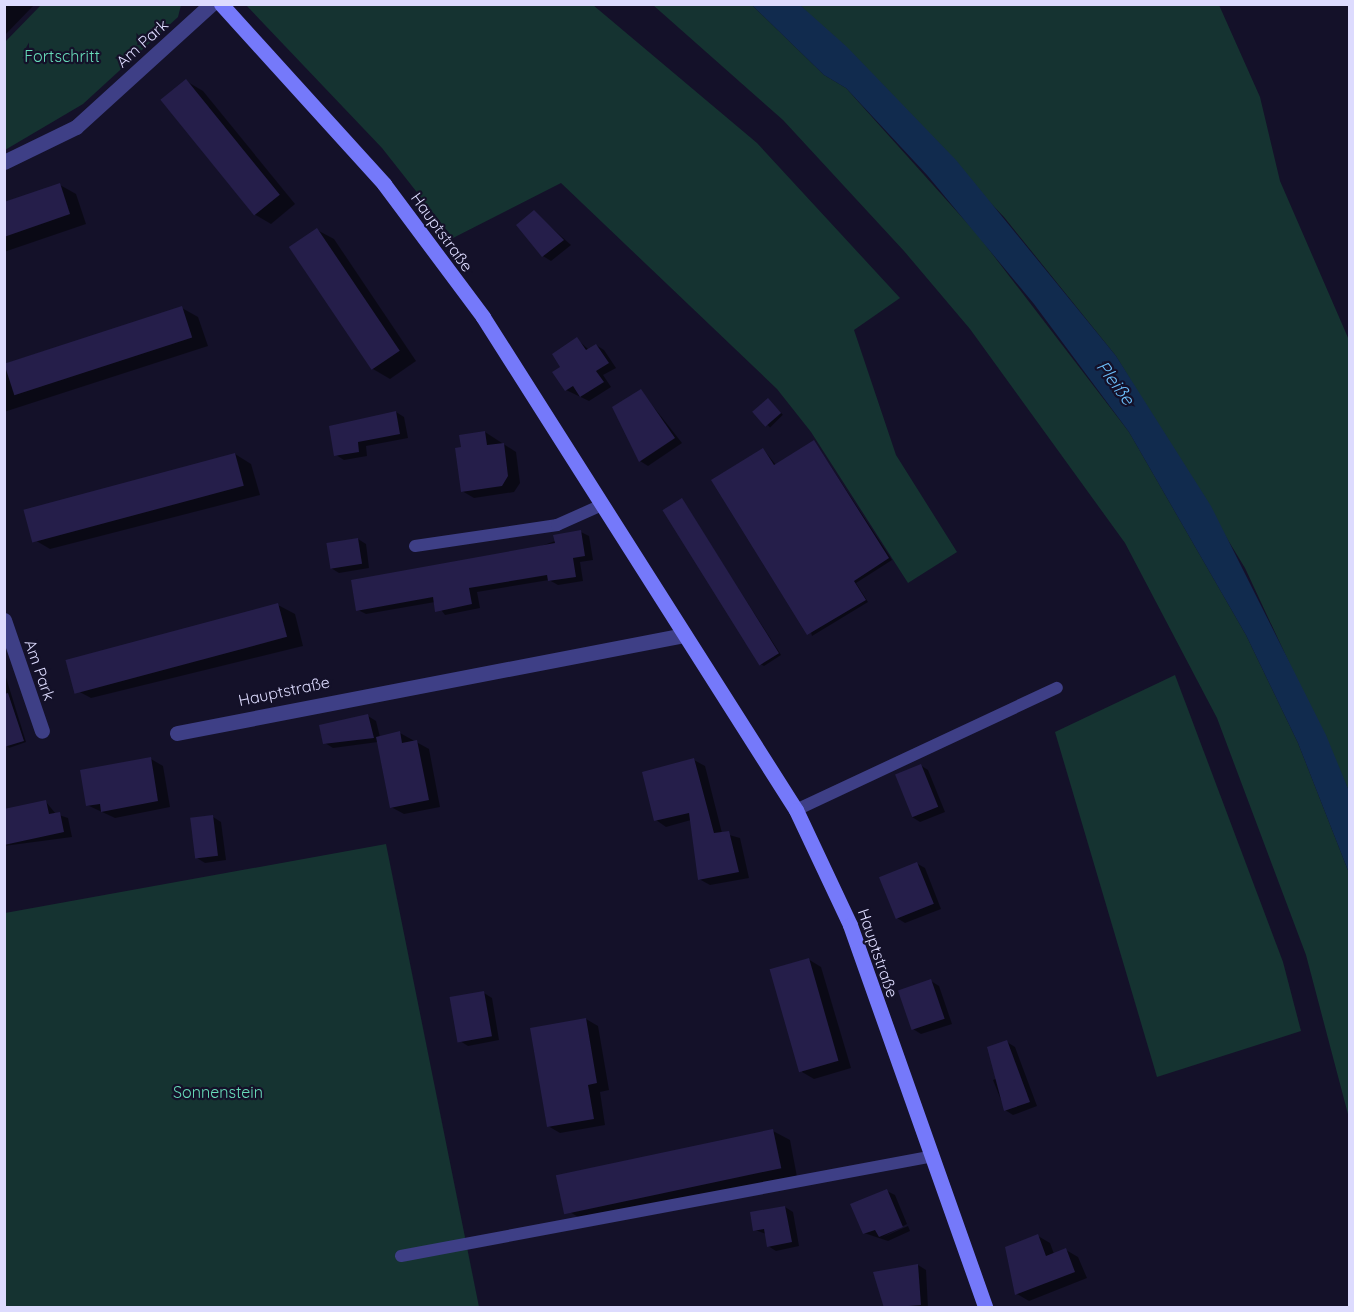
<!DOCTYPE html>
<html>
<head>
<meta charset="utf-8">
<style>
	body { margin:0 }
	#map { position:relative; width:1354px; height:1312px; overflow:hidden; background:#141129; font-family:Quicksand,sans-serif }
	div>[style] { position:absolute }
	.green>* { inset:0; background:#153331 }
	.water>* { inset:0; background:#112b4e }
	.shadow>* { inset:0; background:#0007; transform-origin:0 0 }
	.building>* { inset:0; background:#251e4a; transform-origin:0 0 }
	.service>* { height:12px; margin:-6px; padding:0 6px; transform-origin:6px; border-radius:6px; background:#3e3f86 }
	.minor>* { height:15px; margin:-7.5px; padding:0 7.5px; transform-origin:7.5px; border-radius:7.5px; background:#3e3f86 }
	.secondary>* { height:15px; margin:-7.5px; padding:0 7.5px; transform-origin:7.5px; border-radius:7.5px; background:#7579fa }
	span { translate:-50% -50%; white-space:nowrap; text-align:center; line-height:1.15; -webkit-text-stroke:4.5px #141129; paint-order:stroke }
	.street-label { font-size:16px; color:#dddbfe }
	.park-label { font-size:16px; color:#68ddba }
	.water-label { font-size:18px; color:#6dbffa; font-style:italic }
	.frame { position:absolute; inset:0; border:6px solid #dddbfe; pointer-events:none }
</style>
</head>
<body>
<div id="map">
	<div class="green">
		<div style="clip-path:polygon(42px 4px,181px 5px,178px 17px,83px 104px,5px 150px,5px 42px)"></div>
		<div style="clip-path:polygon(246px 5px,593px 5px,757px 143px,900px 298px,854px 330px,896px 455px,957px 552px,908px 583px,811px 432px,777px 389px,561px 183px,453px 238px,382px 148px)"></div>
		<div style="clip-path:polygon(653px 5px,752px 5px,824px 75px,846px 88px,977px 234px,1129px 432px,1246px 635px,1298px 743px,1349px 873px,1349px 1118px,1306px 955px,1217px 718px,1125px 543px,970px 329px,904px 251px,783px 120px)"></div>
		<div style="clip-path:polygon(800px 5px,1219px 5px,1260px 97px,1280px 181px,1349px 340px,1349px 791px,1245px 568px,1116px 356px,1004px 217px)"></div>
		<div style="clip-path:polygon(1175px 675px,1283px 962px,1301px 1031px,1157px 1077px,1055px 732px)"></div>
		<div style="clip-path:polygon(386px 844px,479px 1307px,5px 1308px,5px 913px)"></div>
	</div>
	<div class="water">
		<div style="clip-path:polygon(752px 5px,800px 5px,847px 47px,956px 160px,1116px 356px,1211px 506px,1326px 735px,1349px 791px,1349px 873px,1298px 743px,1246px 635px,1129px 432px,1034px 304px,927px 175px,846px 88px,824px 75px)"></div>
	</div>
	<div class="shadow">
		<div style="clip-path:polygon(4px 4px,35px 4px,4px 36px)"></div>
		<div style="clip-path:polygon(186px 81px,203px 91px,295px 204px,271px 224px,254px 214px)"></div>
		<div style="clip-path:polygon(60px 185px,76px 194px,86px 224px,4px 252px,4px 204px)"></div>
		<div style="clip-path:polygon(534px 212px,571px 245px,551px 261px,543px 256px)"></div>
		<div style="clip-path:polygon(317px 230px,334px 239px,416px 361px,390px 379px,373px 369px)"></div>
		<div style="clip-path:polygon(182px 308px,198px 317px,208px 346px,4px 412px,4px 364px)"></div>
		<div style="clip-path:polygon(577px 339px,589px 350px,596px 345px,604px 350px,616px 368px,603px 375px,611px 387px,589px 401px,566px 390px,562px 367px)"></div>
		<div style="clip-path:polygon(641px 391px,682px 443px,648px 466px,640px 461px)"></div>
		<div style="left:768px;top:400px;width:21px;height:18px;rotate:45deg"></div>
		<div style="clip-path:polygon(396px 412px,404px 417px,408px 438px,366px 446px,367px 456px,344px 460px,336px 455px)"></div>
		<div style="clip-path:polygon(485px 432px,516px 452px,520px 483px,514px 492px,474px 498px,462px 491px,463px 449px)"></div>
		<div style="clip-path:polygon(814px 441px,892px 560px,856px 583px,868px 602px,812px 636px,763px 449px,776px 465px)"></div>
		<div style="clip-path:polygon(235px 454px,251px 464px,260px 495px,50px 549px,33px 539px)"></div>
		<div style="clip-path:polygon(682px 500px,781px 655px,764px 666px,760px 664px)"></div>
		<div style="clip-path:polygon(581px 532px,589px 536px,593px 560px,580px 562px,583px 581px,558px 585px,549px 580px,477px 592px,480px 608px,445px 615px,435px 602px,366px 614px,358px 610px)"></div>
		<div style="clip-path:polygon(358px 539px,366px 544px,369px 568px,339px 573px,331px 568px)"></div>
		<div style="clip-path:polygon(278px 605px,295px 614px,303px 646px,91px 698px,74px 689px)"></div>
		<div style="clip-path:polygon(4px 671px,26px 742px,9px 748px,4px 743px)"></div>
		<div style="clip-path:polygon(368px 716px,376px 721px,380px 737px,400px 733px,429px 749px,440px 807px,404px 814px,391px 807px,378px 742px,333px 748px,325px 743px)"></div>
		<div style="clip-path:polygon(151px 759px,163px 766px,170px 807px,115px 818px,87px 805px)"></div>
		<div style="clip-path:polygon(694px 760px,705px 766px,722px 833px,740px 838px,749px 878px,710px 885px,699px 879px,691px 820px,666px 827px,656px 820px)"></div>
		<div style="clip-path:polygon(920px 765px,928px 770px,945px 812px,920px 822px,912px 817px)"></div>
		<div style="clip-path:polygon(46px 802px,56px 814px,68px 818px,72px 837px,4px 846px,4px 811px)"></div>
		<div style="clip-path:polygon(213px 817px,221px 822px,226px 860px,205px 863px,197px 858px)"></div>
		<div style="clip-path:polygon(916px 863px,925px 868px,941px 909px,905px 923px,897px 918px)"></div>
		<div style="clip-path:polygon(808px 959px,821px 967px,851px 1068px,814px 1079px,802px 1072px)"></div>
		<div style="clip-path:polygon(931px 981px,939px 986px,952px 1024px,921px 1034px,913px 1029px)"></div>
		<div style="clip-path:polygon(484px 993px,492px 998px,499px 1040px,468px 1046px,460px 1041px)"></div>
		<div style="clip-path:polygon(586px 1019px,598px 1026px,609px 1090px,600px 1092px,605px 1125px,560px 1133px,548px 1126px)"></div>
		<div style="clip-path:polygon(1007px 1042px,1015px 1047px,1037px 1106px,1013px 1115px,1005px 1110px,993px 1080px,1000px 1077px)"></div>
		<div style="clip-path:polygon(773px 1131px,790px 1140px,797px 1177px,580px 1218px,563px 1208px)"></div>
		<div style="clip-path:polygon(887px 1191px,895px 1195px,907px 1224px,883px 1237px,908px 1226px,910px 1231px,888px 1241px,864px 1233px)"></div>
		<div style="clip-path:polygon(785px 1207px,793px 1212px,799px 1246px,776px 1251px,768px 1246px,766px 1234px,755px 1230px)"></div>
		<div style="clip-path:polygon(1038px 1236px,1050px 1243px,1054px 1254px,1066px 1250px,1078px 1257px,1087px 1278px,1029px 1301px,1017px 1294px)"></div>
		<div style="clip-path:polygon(918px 1265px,926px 1270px,928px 1308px,886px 1308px)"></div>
	</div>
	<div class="building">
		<div style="left:186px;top:79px;width:149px;height:33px;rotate:51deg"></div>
		<div style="clip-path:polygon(60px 183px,70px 214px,4px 237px,4px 202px)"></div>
		<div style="clip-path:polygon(534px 210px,564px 240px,542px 257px,516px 225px)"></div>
		<div style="left:317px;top:228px;width:148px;height:34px;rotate:56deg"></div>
		<div style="left:182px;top:306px;width:33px;height:187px;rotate:72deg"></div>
		<div style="clip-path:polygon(577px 337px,586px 350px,596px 344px,609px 363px,596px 371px,604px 382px,580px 397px,573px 386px,565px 391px,552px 372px,560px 367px,552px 354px)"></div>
		<div style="clip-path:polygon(641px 389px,675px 438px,639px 462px,612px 407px)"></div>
		<div style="left:768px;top:398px;width:20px;height:21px;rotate:49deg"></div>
		<div style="clip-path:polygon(396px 411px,400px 434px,358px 442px,359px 452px,334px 456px,329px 426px)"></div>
		<div style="clip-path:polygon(485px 431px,487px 445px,504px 443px,508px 476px,502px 486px,461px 492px,455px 448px,461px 447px,459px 435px)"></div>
		<div style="clip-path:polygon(814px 440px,889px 558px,854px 581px,866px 600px,807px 635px,711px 480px,763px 448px,774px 465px)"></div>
		<div style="left:235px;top:453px;width:34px;height:219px;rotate:75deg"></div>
		<div style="left:682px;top:498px;width:183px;height:23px;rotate:58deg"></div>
		<div style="clip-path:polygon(581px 530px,585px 556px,573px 558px,576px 577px,548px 581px,547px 575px,469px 588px,472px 604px,435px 612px,433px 597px,356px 611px,351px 580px,555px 543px,553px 535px)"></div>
		<div style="left:358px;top:538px;width:26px;height:32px;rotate:81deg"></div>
		<div style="left:278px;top:603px;width:35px;height:220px;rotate:75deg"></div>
		<div style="clip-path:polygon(8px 693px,24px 741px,4px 747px,4px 694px)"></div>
		<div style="clip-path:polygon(368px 714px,374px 738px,323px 744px,319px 725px)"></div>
		<div style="clip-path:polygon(400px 731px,402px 743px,417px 740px,429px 800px,390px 808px,376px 737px)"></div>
		<div style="clip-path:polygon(151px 757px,158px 801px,101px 812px,100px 804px,86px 806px,80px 770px)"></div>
		<div style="clip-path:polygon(694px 758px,714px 833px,729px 831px,739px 872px,698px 880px,689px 813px,654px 821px,642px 772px)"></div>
		<div style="left:921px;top:764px;width:46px;height:28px;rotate:68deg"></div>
		<div style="clip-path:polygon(46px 800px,49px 814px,60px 812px,64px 832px,4px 845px,4px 809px)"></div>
		<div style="left:213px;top:815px;width:41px;height:23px;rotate:83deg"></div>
		<div style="left:917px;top:862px;width:45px;height:41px;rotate:68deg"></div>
		<div style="left:809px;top:958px;width:107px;height:41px;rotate:74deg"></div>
		<div style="left:931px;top:979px;width:42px;height:35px;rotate:71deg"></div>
		<div style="left:484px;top:991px;width:46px;height:35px;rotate:80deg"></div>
		<div style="clip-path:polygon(586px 1018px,597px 1083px,588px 1085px,594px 1119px,547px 1127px,530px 1028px)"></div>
		<div style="clip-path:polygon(1007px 1040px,1030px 1102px,1004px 1111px,987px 1047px)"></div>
		<div style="left:773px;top:1129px;width:40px;height:222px;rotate:78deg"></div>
		<div style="clip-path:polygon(887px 1189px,903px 1227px,879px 1237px,875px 1230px,863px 1234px,850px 1204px)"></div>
		<div style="clip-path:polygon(785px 1206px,792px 1242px,767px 1247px,764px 1229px,753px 1231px,750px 1212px)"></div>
		<div style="clip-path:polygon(1038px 1234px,1046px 1256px,1066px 1248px,1075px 1272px,1015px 1295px,1005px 1247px)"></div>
		<div style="clip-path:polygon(918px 1264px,921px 1305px,884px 1308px,873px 1272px)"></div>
	</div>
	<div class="service">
		<div style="left:415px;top:546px;width:144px;rotate:-8.4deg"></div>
		<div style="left:557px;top:525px;width:49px;rotate:-24deg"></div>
		<div style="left:796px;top:810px;width:288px;rotate:-25.1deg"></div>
		<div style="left:401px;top:1256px;width:536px;rotate:-10.64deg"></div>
	</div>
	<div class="minor">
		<div style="left:4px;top:162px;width:80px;rotate:-25.9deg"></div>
		<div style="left:76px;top:127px;width:183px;rotate:-42.3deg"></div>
		<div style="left:4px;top:620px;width:117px;rotate:71.1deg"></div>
		<div style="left:177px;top:733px;width:516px;rotate:-10.94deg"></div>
	</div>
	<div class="secondary">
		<div style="left:221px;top:4px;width:243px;rotate:47.8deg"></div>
		<div style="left:384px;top:184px;width:166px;rotate:53.3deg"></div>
		<div style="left:483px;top:317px;width:584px;rotate:57.59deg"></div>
		<div style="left:796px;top:810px;width:127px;rotate:64.8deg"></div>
		<div style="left:850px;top:925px;width:406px;rotate:70.5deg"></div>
	</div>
	<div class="street-label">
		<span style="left:142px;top:43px;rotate:-42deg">Am Park</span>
		<span style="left:442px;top:232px;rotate:54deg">Hauptstraße</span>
		<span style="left:40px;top:670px;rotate:71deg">Am Park</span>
		<span style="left:284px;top:691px;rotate:-12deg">Hauptstraße</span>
		<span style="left:878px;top:953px;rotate:71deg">Hauptstraße</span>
	</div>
	<div class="park-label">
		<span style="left:62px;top:56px">Fortschritt</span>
		<span style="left:218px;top:1092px">Sonnenstein</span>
	</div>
	<div class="water-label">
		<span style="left:1115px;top:383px;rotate:53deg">Pleiße</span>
	</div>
	<div class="frame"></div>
</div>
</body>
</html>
